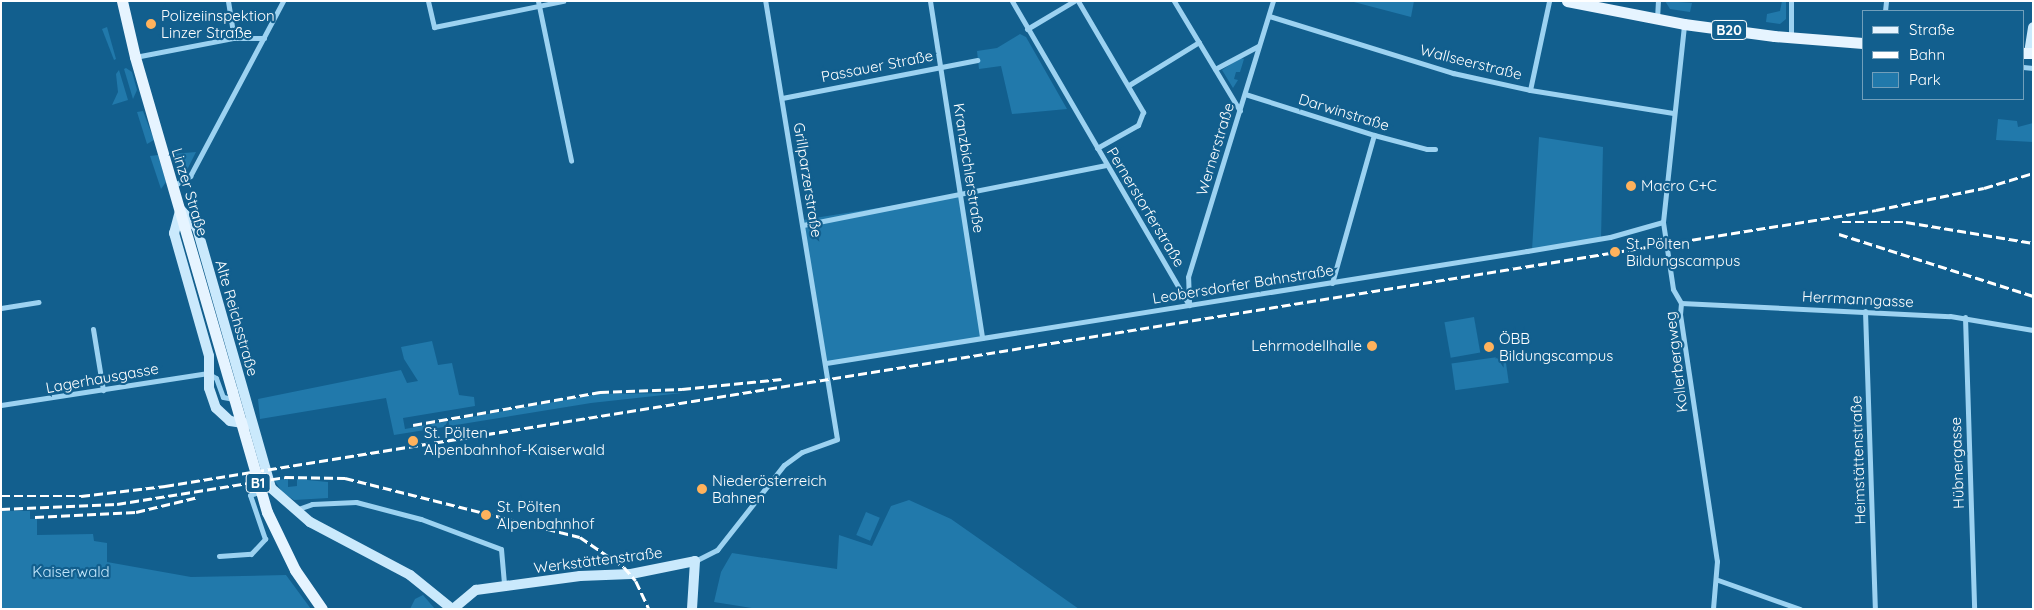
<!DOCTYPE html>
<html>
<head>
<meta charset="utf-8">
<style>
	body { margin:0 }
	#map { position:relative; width:2034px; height:610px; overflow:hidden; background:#125f8e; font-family:Quicksand,sans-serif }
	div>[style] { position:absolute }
	.green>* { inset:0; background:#2179ab; transform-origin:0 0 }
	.street>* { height:5px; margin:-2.5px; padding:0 2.5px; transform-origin:2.5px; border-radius:2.5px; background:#9cd2f1 }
	.secondary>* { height:10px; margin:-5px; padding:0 5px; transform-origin:5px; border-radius:5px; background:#cae9fc }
	.primary>* { height:11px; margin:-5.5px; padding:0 5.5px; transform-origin:5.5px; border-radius:5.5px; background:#e6f4ff }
	.rail>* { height:2.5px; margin-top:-1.25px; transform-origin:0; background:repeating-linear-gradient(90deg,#fff 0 9px,transparent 0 13px) }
	.primary-bridge>* { height:11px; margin:-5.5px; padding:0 5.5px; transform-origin:5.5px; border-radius:5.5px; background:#e6f4ff }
	.dots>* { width:14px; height:14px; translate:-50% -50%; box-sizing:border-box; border:2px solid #125f8e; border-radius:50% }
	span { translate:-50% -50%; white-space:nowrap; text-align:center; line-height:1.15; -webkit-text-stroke:4.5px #125f8e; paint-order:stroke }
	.shield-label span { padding:1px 4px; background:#125f8e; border:1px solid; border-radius:4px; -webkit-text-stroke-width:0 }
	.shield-label { font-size:14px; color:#fff; font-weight:700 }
	.poi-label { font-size:15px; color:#fff }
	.left { translate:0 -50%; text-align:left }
	.right { translate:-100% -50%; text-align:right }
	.street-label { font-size:15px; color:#fff }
	.park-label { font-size:15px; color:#c3e7fc }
	.frame { position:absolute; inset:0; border:2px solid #fff; pointer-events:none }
	.legend { position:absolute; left:1862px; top:10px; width:162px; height:90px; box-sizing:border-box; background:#125f8e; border:1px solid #719fbb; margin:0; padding:6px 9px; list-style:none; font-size:15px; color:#fff }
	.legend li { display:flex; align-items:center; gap:10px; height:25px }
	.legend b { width:25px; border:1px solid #719fbb }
</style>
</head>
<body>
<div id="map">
	<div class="green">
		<div style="clip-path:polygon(1350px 1px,1414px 1px,1411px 17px)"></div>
		<div style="clip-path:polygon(1665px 1px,1692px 3px,1690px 12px,1670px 9px)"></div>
		<div style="clip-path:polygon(1782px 1px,1786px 1px,1786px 19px,1780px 24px,1766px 22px,1767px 14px,1780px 11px)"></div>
		<div style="clip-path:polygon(107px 27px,116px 59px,114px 60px,102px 29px)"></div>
		<div style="clip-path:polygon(1020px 34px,1026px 37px,1067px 109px,1012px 114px,1001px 66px,979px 69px,977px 51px,997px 48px)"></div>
		<div style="clip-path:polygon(1240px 58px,1244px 59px,1240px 72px,1236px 72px,1234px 79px,1238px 80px,1233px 88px,1222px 70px)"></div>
		<div style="clip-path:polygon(126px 68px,132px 72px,137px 90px,133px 99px,124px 69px)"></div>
		<div style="clip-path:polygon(119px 70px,128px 100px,112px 105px,118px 92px,116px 74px)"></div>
		<div style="clip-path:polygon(143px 111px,154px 140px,147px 144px,137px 112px)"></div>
		<div style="clip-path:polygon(1998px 119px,2017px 121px,2018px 127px,2033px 123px,2033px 142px,1996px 140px)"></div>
		<div style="clip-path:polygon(1539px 137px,1603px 147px,1601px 239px,1532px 250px)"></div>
		<div style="clip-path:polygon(196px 152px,187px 170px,177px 168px,172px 154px)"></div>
		<div style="clip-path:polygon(158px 155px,166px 182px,161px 189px,150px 156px)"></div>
		<div style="left:960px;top:195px;width:145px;height:160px;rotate:81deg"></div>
		<div style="left:1474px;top:317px;width:36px;height:30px;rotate:80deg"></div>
		<div style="clip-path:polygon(432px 341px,438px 365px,452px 363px,459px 395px,474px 397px,475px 406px,403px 418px,405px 429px,598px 394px,682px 393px,591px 403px,394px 435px,386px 398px,260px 419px,258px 399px,401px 370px,407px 383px,418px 381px,404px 359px,401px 347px)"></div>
		<div style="left:1505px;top:356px;width:27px;height:54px;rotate:82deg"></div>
		<div style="clip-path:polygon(288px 479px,288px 487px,297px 486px,297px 479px,328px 482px,328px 498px,294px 500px,283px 493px,274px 480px)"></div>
		<div style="clip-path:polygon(909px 500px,951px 519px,1079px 609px,758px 609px,714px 602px,721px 572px,732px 553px,837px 569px,839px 535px,872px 546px,891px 506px)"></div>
		<div style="clip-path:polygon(1px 511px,30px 511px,30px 519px,37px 519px,37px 535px,93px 534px,94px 541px,107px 543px,107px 562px,191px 577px,286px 575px,311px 609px,1px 609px)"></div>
		<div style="left:866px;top:512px;width:15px;height:25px;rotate:23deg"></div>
		<div style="clip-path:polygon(423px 595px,435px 609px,410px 609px,415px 599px)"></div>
	</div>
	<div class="street">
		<div style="left:228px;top:1px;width:37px;rotate:81deg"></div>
		<div style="left:428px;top:1px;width:27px;rotate:77deg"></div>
		<div style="left:434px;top:27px;width:132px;rotate:-11.4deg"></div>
		<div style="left:538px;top:1px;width:163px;rotate:78.3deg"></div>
		<div style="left:930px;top:1px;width:341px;rotate:81.2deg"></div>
		<div style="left:1012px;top:1px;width:352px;rotate:59.8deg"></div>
		<div style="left:1078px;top:1px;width:129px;rotate:59.6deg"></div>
		<div style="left:1143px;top:112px;width:14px;rotate:111deg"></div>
		<div style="left:1138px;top:125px;width:47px;rotate:150.7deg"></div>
		<div style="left:1174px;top:1px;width:128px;rotate:59deg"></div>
		<div style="left:1885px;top:11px;width:10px;rotate:-84deg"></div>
		<div style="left:1269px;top:16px;width:193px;rotate:17.2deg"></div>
		<div style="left:1453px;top:73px;width:79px;rotate:12.4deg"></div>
		<div style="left:1530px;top:90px;width:145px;rotate:9.1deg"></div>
		<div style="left:1657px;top:19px;width:18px;rotate:-87deg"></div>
		<div style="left:1027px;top:29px;width:55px;rotate:-30.8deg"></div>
		<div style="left:1791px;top:38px;width:37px;rotate:-90deg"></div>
		<div style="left:135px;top:57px;width:101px;rotate:-10.9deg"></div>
		<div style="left:234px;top:38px;width:30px"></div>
		<div style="left:2023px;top:67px;width:10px;rotate:6deg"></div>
		<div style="left:1215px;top:69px;width:49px;rotate:-28.1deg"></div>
		<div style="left:1129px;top:85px;width:82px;rotate:-31.6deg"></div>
		<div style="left:1530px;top:90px;width:91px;rotate:-77.9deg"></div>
		<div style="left:1245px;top:94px;width:135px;rotate:17.6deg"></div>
		<div style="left:1374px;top:135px;width:55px;rotate:14.8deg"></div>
		<div style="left:1427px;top:149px;width:8px"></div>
		<div style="left:782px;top:98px;width:199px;rotate:-11deg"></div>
		<div style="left:173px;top:186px;width:20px;rotate:-30deg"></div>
		<div style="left:190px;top:176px;width:198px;rotate:-62deg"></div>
		<div style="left:803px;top:225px;width:309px;rotate:-11.2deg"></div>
		<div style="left:1332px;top:283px;width:154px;rotate:-74.2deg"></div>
		<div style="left:1189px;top:302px;width:25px;rotate:-92deg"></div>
		<div style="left:1188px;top:277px;width:289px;rotate:-72.9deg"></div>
		<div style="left:1681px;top:303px;width:269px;rotate:2.8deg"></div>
		<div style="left:1950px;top:316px;width:84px;rotate:9.6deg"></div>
		<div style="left:1681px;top:303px;width:11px;rotate:95deg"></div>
		<div style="left:1680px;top:314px;width:250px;rotate:81.5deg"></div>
		<div style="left:1717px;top:561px;width:48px;rotate:94.8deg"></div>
		<div style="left:1681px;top:303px;width:16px;rotate:-120deg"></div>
		<div style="left:1673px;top:289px;width:68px;rotate:-98.5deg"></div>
		<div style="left:1663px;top:222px;width:199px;rotate:-83.9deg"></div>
		<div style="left:1px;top:308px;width:38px;rotate:-9deg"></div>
		<div style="left:1865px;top:311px;width:298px;rotate:88.1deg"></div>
		<div style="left:1965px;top:317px;width:292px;rotate:88.2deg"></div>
		<div style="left:93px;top:329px;width:62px;rotate:80.7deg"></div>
		<div style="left:826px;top:363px;width:710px;rotate:-9.08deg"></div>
		<div style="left:1527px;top:251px;width:84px;rotate:-9.6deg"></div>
		<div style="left:1610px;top:237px;width:55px;rotate:-15.8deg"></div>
		<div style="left:1px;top:405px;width:208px;rotate:-8.8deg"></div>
		<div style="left:207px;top:373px;width:10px;rotate:29deg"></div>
		<div style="left:216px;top:378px;width:20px;rotate:70deg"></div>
		<div style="left:223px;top:397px;width:10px;rotate:11deg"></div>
		<div style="left:295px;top:510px;width:18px;rotate:-19deg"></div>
		<div style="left:312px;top:504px;width:44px;rotate:-2.6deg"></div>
		<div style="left:356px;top:502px;width:67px;rotate:14.7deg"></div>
		<div style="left:421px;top:519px;width:85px;rotate:20.6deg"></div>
		<div style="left:501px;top:549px;width:37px;rotate:85deg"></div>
		<div style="left:219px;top:556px;width:32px;rotate:-4deg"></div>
		<div style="left:251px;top:554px;width:21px;rotate:-47deg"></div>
		<div style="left:265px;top:539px;width:46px;rotate:-108.8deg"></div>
		<div style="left:250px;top:495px;width:12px;rotate:-20deg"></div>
		<div style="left:695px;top:561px;width:25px;rotate:-27deg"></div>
		<div style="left:717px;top:550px;width:108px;rotate:-51.8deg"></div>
		<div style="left:784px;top:465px;width:22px;rotate:-36deg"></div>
		<div style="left:802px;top:452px;width:37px;rotate:-20deg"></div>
		<div style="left:837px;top:439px;width:444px;rotate:-99.3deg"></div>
		<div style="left:1718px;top:580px;width:87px;rotate:19.5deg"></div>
	</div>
	<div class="secondary">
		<div style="left:2029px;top:53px;width:26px;rotate:-81deg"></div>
		<div style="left:181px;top:210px;width:24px;rotate:48deg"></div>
		<div style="left:197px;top:228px;width:270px;rotate:74.1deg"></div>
		<div style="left:271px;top:488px;width:52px;rotate:41.1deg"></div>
		<div style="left:310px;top:522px;width:113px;rotate:27.9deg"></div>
		<div style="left:410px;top:575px;width:54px;rotate:39deg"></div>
		<div style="left:180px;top:211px;width:23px;rotate:105deg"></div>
		<div style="left:174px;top:233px;width:128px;rotate:74.1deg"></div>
		<div style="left:209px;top:356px;width:32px;rotate:90deg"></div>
		<div style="left:209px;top:388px;width:21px;rotate:71deg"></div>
		<div style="left:216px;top:408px;width:19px;rotate:43deg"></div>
		<div style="left:230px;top:421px;width:18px;rotate:9deg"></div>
		<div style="left:453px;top:609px;width:30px;rotate:-40deg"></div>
		<div style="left:476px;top:590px;width:105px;rotate:-7.7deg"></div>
		<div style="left:580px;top:576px;width:51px;rotate:-2.2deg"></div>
		<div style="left:631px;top:574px;width:65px;rotate:-11.5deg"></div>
		<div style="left:695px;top:561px;width:48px;rotate:93.6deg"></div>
	</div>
	<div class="primary">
		<div style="left:122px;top:1px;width:57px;rotate:76.9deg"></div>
		<div style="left:135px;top:57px;width:348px;rotate:73.8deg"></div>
		<div style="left:1567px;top:1px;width:119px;rotate:11.1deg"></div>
		<div style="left:1684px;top:24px;width:91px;rotate:7.6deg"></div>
		<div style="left:1774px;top:36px;width:89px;rotate:4.5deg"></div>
		<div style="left:2023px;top:53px;width:10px"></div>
		<div style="left:295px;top:570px;width:47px;rotate:55.3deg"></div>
	</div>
	<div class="rail">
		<div style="left:1842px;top:222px;width:64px"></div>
		<div style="left:1906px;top:222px;width:129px;rotate:9.4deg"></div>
		<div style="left:1839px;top:234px;width:204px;rotate:17.7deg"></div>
		<div style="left:413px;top:425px;width:190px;rotate:-10deg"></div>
		<div style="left:600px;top:392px;width:82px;rotate:-2.1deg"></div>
		<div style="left:682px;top:389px;width:100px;rotate:-5.7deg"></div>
		<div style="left:1px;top:496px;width:80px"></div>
		<div style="left:81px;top:496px;width:85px;rotate:-6.8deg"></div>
		<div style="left:165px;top:486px;width:1733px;rotate:-9.16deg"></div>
		<div style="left:1876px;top:210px;width:110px;rotate:-11.5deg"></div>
		<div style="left:1984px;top:188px;width:51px;rotate:-17deg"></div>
		<div style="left:1px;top:509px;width:116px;rotate:-2.5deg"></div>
		<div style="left:117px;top:504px;width:170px;rotate:-9.1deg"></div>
		<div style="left:285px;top:477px;width:60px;rotate:1deg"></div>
		<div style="left:345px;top:478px;width:242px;rotate:14.1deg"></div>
		<div style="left:580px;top:537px;width:53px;rotate:34.3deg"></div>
		<div style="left:624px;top:567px;width:18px;rotate:49deg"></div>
		<div style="left:636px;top:581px;width:31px;rotate:65deg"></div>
		<div style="left:35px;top:517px;width:101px;rotate:-2.8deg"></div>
		<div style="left:136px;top:512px;width:64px;rotate:-13.6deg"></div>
	</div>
	<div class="primary-bridge">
		<div style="left:232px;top:391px;width:126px;rotate:73.9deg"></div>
		<div style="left:267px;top:512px;width:64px;rotate:64.2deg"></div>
	</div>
	<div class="dots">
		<div style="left:151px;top:24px;background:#ffb25c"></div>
		<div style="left:1631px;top:186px;background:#ffb25c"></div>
		<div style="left:1615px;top:252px;background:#ffb25c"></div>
		<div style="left:1372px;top:346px;background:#ffb25c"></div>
		<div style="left:1489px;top:347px;background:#ffb25c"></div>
		<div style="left:413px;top:441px;background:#ffb25c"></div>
		<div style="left:702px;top:489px;background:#ffb25c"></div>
		<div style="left:486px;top:515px;background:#ffb25c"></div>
	</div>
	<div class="shield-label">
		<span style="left:1729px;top:30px">B20</span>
		<span style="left:258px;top:483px">B1</span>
	</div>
	<div class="poi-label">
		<span class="left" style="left:161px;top:24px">Polizeiinspektion<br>Linzer Straße</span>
		<span class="left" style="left:1641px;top:186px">Macro C+C</span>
		<span class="left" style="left:1626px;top:252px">St. Pölten<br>Bildungscampus</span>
		<span class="left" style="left:1499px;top:347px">ÖBB<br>Bildungscampus</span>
		<span class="right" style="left:1362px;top:346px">Lehrmodellhalle</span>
		<span class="left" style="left:424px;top:441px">St. Pölten<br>Alpenbahnhof-Kaiserwald</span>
		<span class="left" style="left:712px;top:489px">Niederösterreich<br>Bahnen</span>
		<span class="left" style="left:497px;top:515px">St. Pölten<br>Alpenbahnhof</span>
	</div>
	<div class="street-label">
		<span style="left:1471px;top:62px;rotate:14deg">Wallseerstraße</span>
		<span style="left:877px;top:66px;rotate:-11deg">Passauer Straße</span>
		<span style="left:1344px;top:112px;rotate:17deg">Darwinstraße</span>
		<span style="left:1215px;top:149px;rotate:-73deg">Wernerstraße</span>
		<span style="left:969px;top:168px;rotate:81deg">Kranzbichlerstraße</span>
		<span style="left:808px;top:180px;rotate:81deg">Grillparzerstraße</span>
		<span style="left:190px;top:192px;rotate:73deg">Linzer Straße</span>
		<span style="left:1146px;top:207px;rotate:59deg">Pernerstorferstraße</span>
		<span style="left:1243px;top:284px;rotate:-9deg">Leobersdorfer Bahnstraße</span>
		<span style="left:1858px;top:299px;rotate:3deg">Herrmanngasse</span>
		<span style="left:237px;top:318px;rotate:74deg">Alte Reichsstraße</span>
		<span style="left:1676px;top:362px;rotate:-97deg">Kollerbergweg</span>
		<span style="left:102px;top:378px;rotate:-10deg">Lagerhausgasse</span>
		<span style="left:1858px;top:460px;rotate:-92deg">Heimstättenstraße</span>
		<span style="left:1957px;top:463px;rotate:-92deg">Hübnergasse</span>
		<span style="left:598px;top:560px;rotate:-7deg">Werkstättenstraße</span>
	</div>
	<div class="park-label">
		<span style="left:71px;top:572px">Kaiserwald</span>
	</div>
	<div class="frame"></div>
	<ul class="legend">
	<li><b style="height:6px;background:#e6f4ff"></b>Straße</li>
	<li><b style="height:6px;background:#fff"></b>Bahn</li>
	<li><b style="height:14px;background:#2179ab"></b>Park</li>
	</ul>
</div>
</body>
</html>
